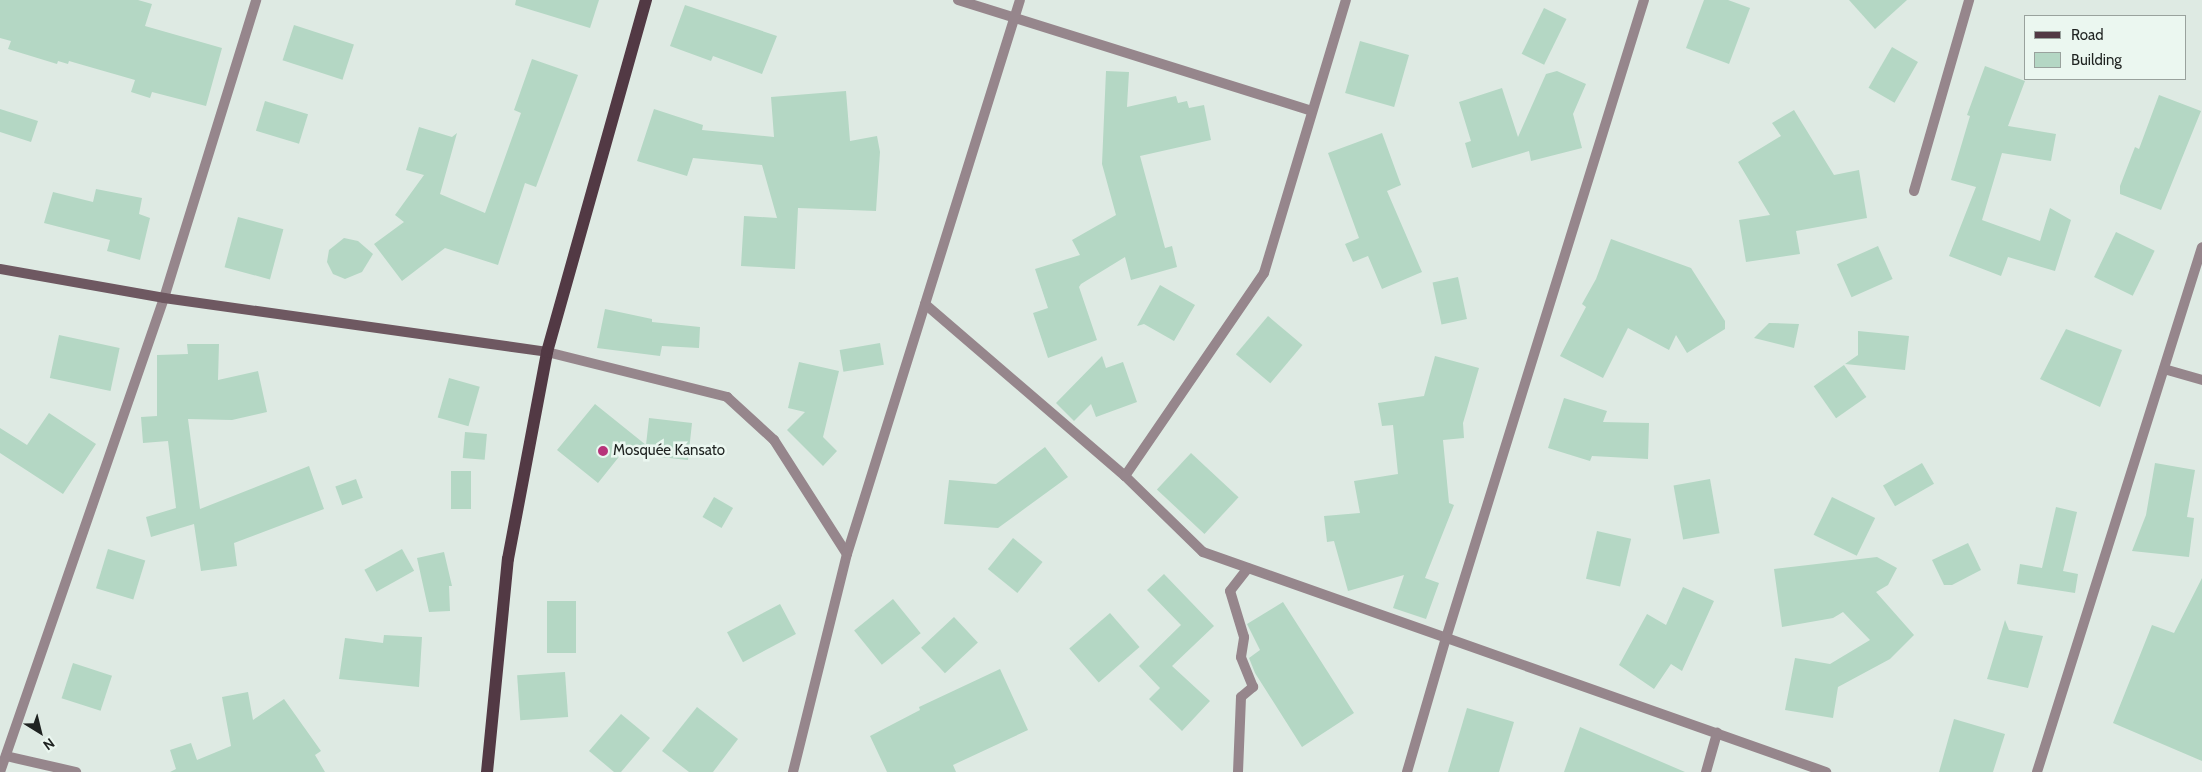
<!DOCTYPE html>
<html>
<head>
<meta charset="utf-8">
<style>
	body { margin:0 }
	#map { position:relative; width:2202px; height:772px; overflow:hidden; background:#deeae3; font-family:Cabin,sans-serif }
	div>[style] { position:absolute }
	.building>* { inset:0; background:#b4d7c4; transform-origin:0 0 }
	.lane>* { height:10px; margin:-5px; padding:0 5px; transform-origin:5px; border-radius:5px; background:#96868c }
	.street>* { height:10px; margin:-5px; padding:0 5px; transform-origin:5px; border-radius:5px; background:#96868c }
	.secondary>* { height:10px; margin:-5px; padding:0 5px; transform-origin:5px; border-radius:5px; background:#6e5861 }
	.primary>* { height:12px; margin:-6px; padding:0 6px; transform-origin:6px; border-radius:6px; background:#523944 }
	.dots>* { width:14px; height:14px; translate:-50% -50%; box-sizing:border-box; border:2px solid #ebf7f0; border-radius:50% }
	span { translate:-50% -50%; white-space:nowrap; text-align:center; line-height:1.15; -webkit-text-stroke:5px #ebf7f0; paint-order:stroke }
	.poi-label { font-size:15px; color:#1f2321 }
	.left { translate:0 -50%; text-align:left }
	.legend { position:absolute; left:2024px; top:15px; width:162px; height:65px; box-sizing:border-box; background:#ebf7f0; border:1px solid #99a29d; margin:0; padding:6px 9px; list-style:none; font-size:15px; color:#1f2321 }
	.legend li { display:flex; align-items:center; gap:10px; height:25px }
	.legend b { width:25px; border:1px solid #99a29d }
	.north { position:absolute; left:15px; top:707px; width:50px; height:50px; -webkit-text-stroke:4px #ebf7f0; paint-order:stroke; rotate:144deg; font-size:14px; font-weight:700; line-height:20px; text-align:center; color:#1f2321 }
	.north::after { content:''; display:block; margin:auto; width:18px; height:22px; background:#1f2321; clip-path:polygon(50% 0,100% 100%,50% 72%,0 100%) }
</style>
</head>
<body>
<div id="map">
	<div class="building">
		<div style="clip-path:polygon(0 0,138px 0,152px 4px,145px 26px,222px 48px,206px 106px,152px 92px,150px 98px,131px 92px,135px 80px,69px 61px,68px 64px,58px 61px,57px 64px,8px 49px,11px 41px,0 38px)"></div>
		<div style="clip-path:polygon(516px 0,599px 0,590px 28px,515px 5px)"></div>
		<div style="clip-path:polygon(1704px 0,1728px 0,1750px 8px,1729px 64px,1686px 48px)"></div>
		<div style="clip-path:polygon(1849px 0,1907px 0,1875px 29px)"></div>
		<div style="clip-path:polygon(685px 5px,777px 36px,762px 74px,713px 56px,711px 61px,670px 46px)"></div>
		<div style="left:1544px;top:8px;width:25px;height:51px;rotate:26deg"></div>
		<div style="left:294px;top:25px;width:63px;height:37px;rotate:18deg"></div>
		<div style="left:1360px;top:41px;width:51px;height:54px;rotate:16deg"></div>
		<div style="left:1892px;top:47px;width:30px;height:47px;rotate:30deg"></div>
		<div style="clip-path:polygon(532px 59px,578px 75px,536px 187px,525px 183px,498px 265px,445px 248px,402px 281px,374px 244px,404px 222px,395px 215px,424px 175px,406px 170px,419px 127px,452px 137px,457px 133px,440px 194px,485px 213px,521px 113px,514px 110px)"></div>
		<div style="clip-path:polygon(1985px 66px,2025px 81px,2008px 126px,2056px 134px,2051px 161px,2002px 153px,1982px 220px,2040px 241px,2050px 208px,2071px 220px,2055px 271px,2008px 257px,2001px 276px,1949px 256px,1976px 187px,1951px 180px,1970px 116px,1967px 115px)"></div>
		<div style="clip-path:polygon(1106px 71px,1129px 72px,1127px 107px,1176px 96px,1178px 103px,1187px 101px,1189px 108px,1204px 105px,1211px 140px,1140px 156px,1165px 248px,1172px 246px,1177px 267px,1131px 280px,1125px 257px,1081px 284px,1079px 287px,1097px 340px,1048px 358px,1033px 313px,1048px 308px,1035px 269px,1080px 255px,1072px 240px,1116px 215px,1102px 164px)"></div>
		<div style="clip-path:polygon(1557px 71px,1586px 84px,1573px 114px,1582px 148px,1531px 161px,1529px 151px,1472px 168px,1465px 143px,1471px 141px,1459px 102px,1502px 88px,1518px 137px,1546px 74px)"></div>
		<div style="clip-path:polygon(846px 91px,850px 141px,877px 136px,880px 152px,876px 211px,798px 208px,795px 269px,741px 266px,744px 216px,777px 218px,762px 165px,693px 158px,687px 176px,637px 161px,654px 109px,703px 125px,702px 130px,774px 137px,771px 97px)"></div>
		<div style="clip-path:polygon(2159px 95px,2201px 111px,2161px 210px,2120px 194px,2120px 186px,2135px 147px,2139px 149px)"></div>
		<div style="left:265px;top:101px;width:45px;height:31px;rotate:17deg"></div>
		<div style="clip-path:polygon(0 109px,38px 121px,31px 142px,0 132px)"></div>
		<div style="clip-path:polygon(1794px 110px,1834px 175px,1859px 170px,1867px 218px,1796px 231px,1800px 254px,1746px 262px,1739px 220px,1770px 215px,1738px 162px,1781px 136px,1772px 123px)"></div>
		<div style="clip-path:polygon(1382px 133px,1401px 185px,1387px 191px,1422px 272px,1382px 289px,1368px 256px,1353px 262px,1345px 244px,1359px 238px,1328px 153px)"></div>
		<div style="clip-path:polygon(96px 189px,142px 198px,139px 214px,150px 218px,140px 260px,107px 251px,110px 240px,44px 223px,53px 192px,93px 202px)"></div>
		<div style="left:238px;top:217px;width:47px;height:52px;rotate:15deg"></div>
		<div style="left:2116px;top:232px;width:43px;height:50px;rotate:26deg"></div>
		<div style="clip-path:polygon(344px 238px,358px 241px,373px 254px,362px 272px,345px 279px,333px 274px,327px 262px,329px 250px)"></div>
		<div style="clip-path:polygon(1611px 239px,1691px 268px,1725px 321px,1725px 329px,1687px 353px,1676px 335px,1669px 350px,1628px 328px,1603px 378px,1560px 356px,1586px 307px,1582px 304px,1596px 279px)"></div>
		<div style="left:1878px;top:246px;width:36px;height:45px;rotate:66deg"></div>
		<div style="left:1458px;top:277px;width:43px;height:26px;rotate:78deg"></div>
		<div style="clip-path:polygon(1160px 285px,1195px 305px,1174px 341px,1144px 324px,1137px 326px)"></div>
		<div style="clip-path:polygon(605px 309px,652px 319px,652px 322px,700px 327px,699px 348px,662px 346px,660px 356px,597px 348px)"></div>
		<div style="left:1268px;top:316px;width:45px;height:50px;rotate:40deg"></div>
		<div style="clip-path:polygon(1769px 323px,1799px 324px,1794px 348px,1754px 338px)"></div>
		<div style="clip-path:polygon(2066px 329px,2122px 350px,2100px 407px,2040px 379px)"></div>
		<div style="clip-path:polygon(1858px 331px,1909px 336px,1905px 370px,1845px 364px,1858px 355px)"></div>
		<div style="left:59px;top:335px;width:62px;height:44px;rotate:12deg"></div>
		<div style="left:880px;top:343px;width:22px;height:41px;rotate:80deg"></div>
		<div style="clip-path:polygon(187px 344px,219px 344px,218px 380px,258px 371px,267px 412px,232px 420px,188px 419px,200px 509px,309px 466px,324px 509px,234px 543px,237px 566px,201px 571px,194px 524px,151px 537px,146px 517px,176px 508px,168px 441px,143px 443px,141px 417px,157px 416px,157px 355px,188px 354px)"></div>
		<div style="clip-path:polygon(1102px 356px,1106px 368px,1123px 362px,1137px 402px,1096px 417px,1091px 404px,1074px 421px,1056px 403px)"></div>
		<div style="clip-path:polygon(1435px 356px,1479px 368px,1463px 423px,1464px 438px,1443px 440px,1449px 503px,1454px 505px,1425px 578px,1439px 583px,1426px 619px,1393px 608px,1404px 575px,1348px 591px,1334px 541px,1327px 542px,1324px 516px,1360px 513px,1354px 481px,1398px 474px,1393px 425px,1382px 426px,1378px 403px,1424px 396px)"></div>
		<div style="clip-path:polygon(799px 362px,839px 371px,823px 437px,837px 451px,823px 466px,787px 430px,805px 412px,788px 408px)"></div>
		<div style="left:1844px;top:365px;width:39px;height:37px;rotate:55deg"></div>
		<div style="left:449px;top:378px;width:32px;height:41px;rotate:16deg"></div>
		<div style="clip-path:polygon(1564px 398px,1607px 411px,1603px 422px,1649px 423px,1648px 459px,1592px 456px,1590px 461px,1548px 448px)"></div>
		<div style="clip-path:polygon(595px 404px,646px 445px,649px 418px,692px 423px,688px 460px,622px 453px,598px 483px,557px 450px)"></div>
		<div style="clip-path:polygon(49px 413px,96px 444px,63px 494px,0 453px,0 428px,27px 445px)"></div>
		<div style="left:465px;top:432px;width:22px;height:26px;rotate:5deg"></div>
		<div style="clip-path:polygon(1045px 447px,1068px 477px,998px 528px,944px 524px,949px 480px,996px 484px)"></div>
		<div style="left:1191px;top:453px;width:65px;height:50px;rotate:43deg"></div>
		<div style="left:1922px;top:463px;width:24px;height:45px;rotate:60deg"></div>
		<div style="clip-path:polygon(2155px 463px,2195px 470px,2187px 517px,2194px 518px,2189px 557px,2132px 551px,2146px 515px)"></div>
		<div style="left:451px;top:471px;width:20px;height:38px"></div>
		<div style="left:356px;top:479px;width:20px;height:22px;rotate:70deg"></div>
		<div style="left:1710px;top:479px;width:55px;height:37px;rotate:80deg"></div>
		<div style="left:714px;top:497px;width:22px;height:23px;rotate:30deg"></div>
		<div style="left:1832px;top:497px;width:48px;height:42px;rotate:26deg"></div>
		<div style="clip-path:polygon(2056px 507px,2077px 512px,2063px 571px,2078px 574px,2075px 593px,2017px 584px,2020px 564px,2042px 568px)"></div>
		<div style="left:1597px;top:531px;width:35px;height:49px;rotate:13deg"></div>
		<div style="left:1013px;top:538px;width:38px;height:40px;rotate:39deg"></div>
		<div style="clip-path:polygon(1968px 543px,1981px 570px,1952px 585px,1944px 585px,1932px 560px)"></div>
		<div style="left:108px;top:549px;width:39px;height:41px;rotate:17deg"></div>
		<div style="left:402px;top:549px;width:25px;height:43px;rotate:61deg"></div>
		<div style="clip-path:polygon(444px 552px,452px 586px,449px 586px,450px 611px,429px 612px,417px 558px)"></div>
		<div style="clip-path:polygon(1877px 557px,1897px 568px,1888px 585px,1876px 592px,1914px 635px,1890px 659px,1838px 687px,1833px 718px,1785px 710px,1795px 658px,1830px 664px,1870px 640px,1843px 612px,1833px 618px,1782px 627px,1774px 569px)"></div>
		<div style="clip-path:polygon(1164px 574px,1214px 626px,1172px 666px,1210px 701px,1182px 731px,1149px 699px,1160px 688px,1139px 666px,1181px 625px,1147px 590px)"></div>
		<div style="clip-path:polygon(2202px 578px,2202px 761px,2113px 723px,2152px 625px,2174px 633px)"></div>
		<div style="clip-path:polygon(1683px 587px,1714px 601px,1682px 671px,1671px 664px,1654px 689px,1619px 665px,1647px 614px,1666px 625px)"></div>
		<div style="left:893px;top:599px;width:44px;height:50px;rotate:51deg"></div>
		<div style="left:547px;top:601px;width:29px;height:52px"></div>
		<div style="clip-path:polygon(1283px 602px,1354px 713px,1302px 747px,1255px 673px,1249px 658px,1260px 650px,1247px 624px)"></div>
		<div style="left:780px;top:604px;width:34px;height:60px;rotate:62deg"></div>
		<div style="left:1110px;top:613px;width:45px;height:54px;rotate:49deg"></div>
		<div style="left:954px;top:617px;width:35px;height:45px;rotate:47deg"></div>
		<div style="clip-path:polygon(2005px 620px,2009px 630px,2043px 636px,2028px 688px,1987px 679px)"></div>
		<div style="clip-path:polygon(384px 635px,422px 637px,419px 687px,339px 679px,345px 638px,383px 643px)"></div>
		<div style="left:73px;top:663px;width:41px;height:37px;rotate:18deg"></div>
		<div style="clip-path:polygon(1000px 669px,1028px 730px,953px 765px,956px 772px,887px 772px,870px 736px,920px 710px,919px 707px)"></div>
		<div style="left:565px;top:672px;width:45px;height:48px;rotate:86deg"></div>
		<div style="clip-path:polygon(248px 692px,253px 720px,284px 699px,321px 751px,315px 755px,325px 772px,170px 772px,176px 769px,170px 750px,191px 743px,197px 760px,231px 746px,222px 697px)"></div>
		<div style="clip-path:polygon(697px 707px,738px 739px,713px 772px,689px 772px,662px 751px)"></div>
		<div style="clip-path:polygon(1467px 708px,1514px 722px,1499px 772px,1448px 772px)"></div>
		<div style="clip-path:polygon(621px 714px,650px 738px,621px 772px,614px 772px,589px 751px)"></div>
		<div style="clip-path:polygon(1954px 719px,2005px 734px,1993px 772px,1939px 772px)"></div>
		<div style="clip-path:polygon(1580px 727px,1685px 772px,1564px 772px)"></div>
	</div>
	<div class="lane">
		<div style="left:6px;top:756px;width:72px;rotate:12.9deg"></div>
	</div>
	<div class="street">
		<div style="left:958px;top:0;width:371px;rotate:17.4deg"></div>
		<div style="left:1914px;top:191px;width:199px;rotate:-73.9deg"></div>
		<div style="left:925px;top:304px;width:264px;rotate:40.7deg"></div>
		<div style="left:1125px;top:476px;width:109px;rotate:44.3deg"></div>
		<div style="left:1203px;top:552px;width:661px;rotate:19.45deg"></div>
		<div style="left:547px;top:352px;width:186px;rotate:14deg"></div>
		<div style="left:727px;top:397px;width:64px;rotate:42.5deg"></div>
		<div style="left:774px;top:440px;width:135px;rotate:57.4deg"></div>
		<div style="left:2164px;top:369px;width:40px;rotate:16deg"></div>
		<div style="left:1125px;top:476px;width:246px;rotate:-55.6deg"></div>
		<div style="left:1264px;top:273px;width:285px;rotate:-73.3deg"></div>
		<div style="left:0;top:772px;width:502px;rotate:-70.91deg"></div>
		<div style="left:164px;top:298px;width:312px;rotate:-72.8deg"></div>
		<div style="left:793px;top:772px;width:225px;rotate:-76.1deg"></div>
		<div style="left:847px;top:554px;width:580px;rotate:-72.66deg"></div>
		<div style="left:1238px;top:772px;width:75px;rotate:-87.7deg"></div>
		<div style="left:1241px;top:697px;width:16px;rotate:-40deg"></div>
		<div style="left:1253px;top:687px;width:32px;rotate:-112deg"></div>
		<div style="left:1241px;top:657px;width:20px;rotate:-81deg"></div>
		<div style="left:1244px;top:637px;width:48px;rotate:-106.9deg"></div>
		<div style="left:1230px;top:591px;width:29px;rotate:-52deg"></div>
		<div style="left:1407px;top:772px;width:140px;rotate:-73.8deg"></div>
		<div style="left:1446px;top:638px;width:668px;rotate:-72.76deg"></div>
		<div style="left:1706px;top:772px;width:41px;rotate:-74.2deg"></div>
		<div style="left:2037px;top:772px;width:550px;rotate:-72.55deg"></div>
	</div>
	<div class="secondary">
		<div style="left:0;top:269px;width:167px;rotate:10deg"></div>
		<div style="left:164px;top:298px;width:387px;rotate:8deg"></div>
	</div>
	<div class="primary">
		<div style="left:487px;top:772px;width:214px;rotate:-84.4deg"></div>
		<div style="left:508px;top:559px;width:211px;rotate:-79.3deg"></div>
		<div style="left:547px;top:352px;width:366px;rotate:-74.3deg"></div>
	</div>
	<div class="dots">
		<div style="left:603px;top:451px;background:#b7337a"></div>
	</div>
	<div class="poi-label">
		<span class="left" style="left:613px;top:451px">Mosquée Kansato</span>
	</div>
	<ul class="legend">
	<li><b style="height:6px;background:#523944"></b>Road</li>
	<li><b style="height:14px;background:#b4d7c4"></b>Building</li>
	</ul>
	<div class="north">N</div>
</div>
</body>
</html>
